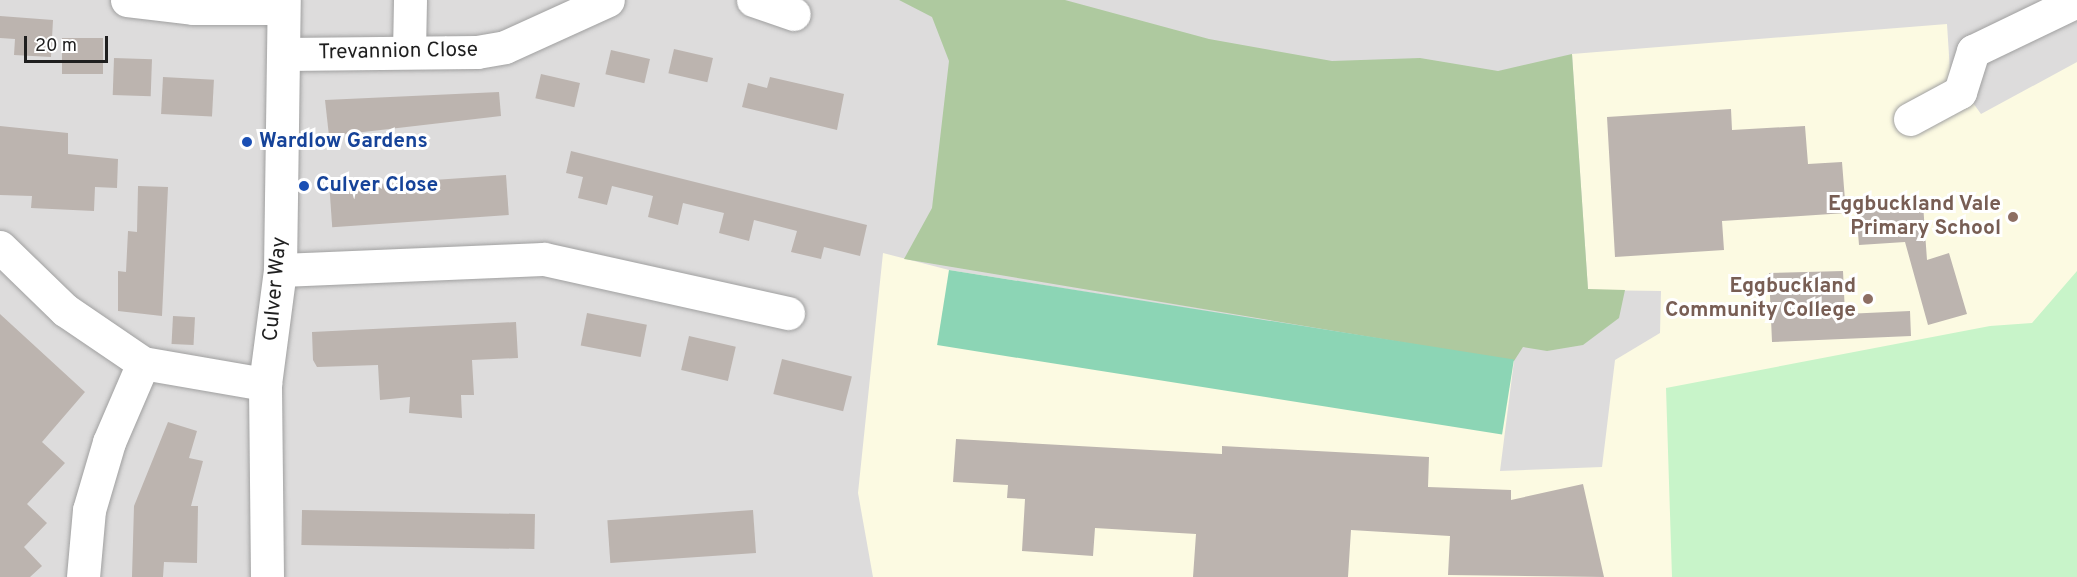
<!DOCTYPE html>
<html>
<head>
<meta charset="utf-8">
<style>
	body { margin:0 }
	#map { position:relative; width:2077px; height:577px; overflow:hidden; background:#eeebe6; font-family:Overpass,sans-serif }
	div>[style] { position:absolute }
	.residential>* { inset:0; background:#dddcdc; transform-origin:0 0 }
	.education>* { inset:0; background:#fcfae2 }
	.forest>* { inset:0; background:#aec99f }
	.park>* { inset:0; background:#c8f4c9 }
	.pitch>* { inset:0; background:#8cd5b5; transform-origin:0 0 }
	.building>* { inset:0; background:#bcb4af; transform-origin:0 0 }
	.roads { filter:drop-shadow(0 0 2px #a0a0a0) drop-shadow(0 0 2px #a0a0a0) }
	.minor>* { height:33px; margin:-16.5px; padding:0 16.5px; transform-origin:16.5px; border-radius:16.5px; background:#fff }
	.dots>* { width:16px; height:16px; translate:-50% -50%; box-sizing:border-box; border:3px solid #fff; border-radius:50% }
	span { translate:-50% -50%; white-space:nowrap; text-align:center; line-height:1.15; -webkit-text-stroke:6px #fff; paint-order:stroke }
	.street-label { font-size:21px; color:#1f1f1f }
	.transit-label { font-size:21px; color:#164399; font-weight:700 }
	.left { translate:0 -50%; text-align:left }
	.education-label { font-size:21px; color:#785e54; font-weight:700 }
	.right { translate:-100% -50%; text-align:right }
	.scale { position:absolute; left:24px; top:36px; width:84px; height:27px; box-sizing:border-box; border:3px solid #1f1f1f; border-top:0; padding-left:8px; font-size:18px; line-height:21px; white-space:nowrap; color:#1f1f1f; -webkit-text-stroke:4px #fff; paint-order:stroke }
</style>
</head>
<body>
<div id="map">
	<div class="residential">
		<div style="left:0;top:0;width:2077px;height:577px"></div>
	</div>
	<div class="education">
		<div style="clip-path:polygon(1947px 24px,1950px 71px,1981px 114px,2077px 62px,2077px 577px,873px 577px,858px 493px,883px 253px,949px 270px,1514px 361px,1500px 471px,1602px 467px,1615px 360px,1660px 333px,1661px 291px,1588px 290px,1572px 54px)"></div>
	</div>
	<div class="forest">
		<div style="clip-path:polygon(899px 0,1065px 0,1209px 39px,1332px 61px,1420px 58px,1498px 71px,1572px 54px,1588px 289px,1625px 290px,1619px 318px,1583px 345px,1547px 351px,1523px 347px,1514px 361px,904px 259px,932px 208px,949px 61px,932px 17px)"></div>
	</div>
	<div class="park">
		<div style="clip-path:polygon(2077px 271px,2077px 577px,1672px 577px,1666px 388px,1990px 326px,2032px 323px)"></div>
	</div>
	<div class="pitch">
		<div style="left:949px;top:270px;width:572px;height:76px;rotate:9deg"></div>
	</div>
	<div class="building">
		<div style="clip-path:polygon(0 16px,53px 20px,51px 57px,14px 55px,15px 39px,0 38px)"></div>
		<div style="left:62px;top:38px;width:41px;height:36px"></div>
		<div style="left:674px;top:49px;width:40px;height:25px;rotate:13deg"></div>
		<div style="left:611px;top:50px;width:40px;height:25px;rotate:13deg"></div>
		<div style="left:114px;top:58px;width:38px;height:37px;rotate:2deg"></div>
		<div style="left:541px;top:74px;width:40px;height:25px;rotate:13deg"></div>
		<div style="left:163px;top:77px;width:51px;height:37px;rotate:3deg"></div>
		<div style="clip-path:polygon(770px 77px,844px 94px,837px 130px,742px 107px,748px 83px,767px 88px)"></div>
		<div style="clip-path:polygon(499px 92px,501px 116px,329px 136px,325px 100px)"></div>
		<div style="clip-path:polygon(1731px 109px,1732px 130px,1805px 126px,1808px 164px,1842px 162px,1846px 213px,1722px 221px,1724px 250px,1615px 257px,1607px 117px)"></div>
		<div style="clip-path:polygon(0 126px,68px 133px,68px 154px,118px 159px,117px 188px,95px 187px,94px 211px,31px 208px,32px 196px,0 195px)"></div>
		<div style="clip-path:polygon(571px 151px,867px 225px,860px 256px,824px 247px,821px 259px,791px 252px,797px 231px,754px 220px,749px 241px,719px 233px,724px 213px,683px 203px,678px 225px,648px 217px,653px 196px,612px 186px,607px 205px,578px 198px,583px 177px,566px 173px)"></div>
		<div style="left:506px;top:175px;width:40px;height:177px;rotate:86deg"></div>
		<div style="clip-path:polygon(138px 186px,168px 187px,162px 316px,118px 311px,118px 271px,126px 272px,128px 231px,137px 232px)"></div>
		<div style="clip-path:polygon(1923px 204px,1927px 260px,1949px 253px,1967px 314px,1928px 325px,1905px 242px,1859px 245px,1856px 208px)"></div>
		<div style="clip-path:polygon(1843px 271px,1845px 314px,1910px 311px,1911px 336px,1772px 342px,1769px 273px)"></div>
		<div style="left:587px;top:313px;width:61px;height:33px;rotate:11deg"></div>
		<div style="clip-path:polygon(0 314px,85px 392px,42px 442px,65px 463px,27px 504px,47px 523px,24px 547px,42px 566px,30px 577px,0 577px)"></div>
		<div style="left:173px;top:316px;width:22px;height:28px;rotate:3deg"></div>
		<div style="clip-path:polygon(516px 322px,518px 358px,472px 360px,474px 395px,461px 395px,462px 418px,409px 413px,410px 397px,380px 400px,378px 365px,317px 367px,313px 360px,312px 332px)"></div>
		<div style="left:689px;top:336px;width:48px;height:35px;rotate:13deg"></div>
		<div style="left:782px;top:359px;width:72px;height:36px;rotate:14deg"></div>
		<div style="clip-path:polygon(168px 422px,197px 431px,189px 458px,203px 461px,191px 506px,198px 506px,197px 563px,164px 562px,163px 577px,132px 577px,134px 506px)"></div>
		<div style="clip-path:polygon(956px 439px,1222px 454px,1222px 446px,1429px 457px,1428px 487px,1511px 490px,1511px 500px,1583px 484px,1604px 577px,1448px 575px,1450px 536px,1351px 530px,1348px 577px,1193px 577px,1196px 534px,1095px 528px,1093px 556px,1022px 551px,1025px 499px,1007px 498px,1008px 485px,953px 482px)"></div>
		<div style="left:302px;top:510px;width:233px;height:35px;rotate:1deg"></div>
		<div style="left:753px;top:510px;width:43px;height:146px;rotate:86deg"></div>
	</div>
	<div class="roads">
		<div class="minor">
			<div style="left:127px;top:0;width:66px;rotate:6.9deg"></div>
			<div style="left:193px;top:8px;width:90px"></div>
			<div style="left:753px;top:0;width:43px;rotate:18.9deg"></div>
			<div style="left:409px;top:52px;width:52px;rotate:-88.9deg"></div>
			<div style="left:285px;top:54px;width:192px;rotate:-0.6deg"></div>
			<div style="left:477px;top:52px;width:28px;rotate:-10deg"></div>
			<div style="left:505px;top:47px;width:113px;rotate:-24.5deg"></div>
			<div style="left:1910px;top:119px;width:57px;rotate:-28.4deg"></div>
			<div style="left:1960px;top:92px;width:43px;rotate:-72.4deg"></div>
			<div style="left:1973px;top:51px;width:115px;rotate:-25.7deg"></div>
			<div style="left:0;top:247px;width:91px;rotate:44.1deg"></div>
			<div style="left:65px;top:310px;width:94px;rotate:34.2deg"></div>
			<div style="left:143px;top:363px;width:124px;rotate:9.8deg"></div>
			<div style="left:280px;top:270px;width:264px;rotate:-2.4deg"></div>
			<div style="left:544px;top:259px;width:250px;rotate:12.5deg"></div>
			<div style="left:83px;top:577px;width:67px;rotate:-84.9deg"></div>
			<div style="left:89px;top:510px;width:71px;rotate:-73.6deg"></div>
			<div style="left:109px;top:442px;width:86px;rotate:-66.7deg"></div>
			<div style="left:267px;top:577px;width:193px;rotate:-90.6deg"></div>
			<div style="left:265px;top:384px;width:115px;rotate:-82.5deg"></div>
			<div style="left:280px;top:270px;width:270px;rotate:-89.2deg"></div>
		</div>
	</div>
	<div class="dots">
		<div style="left:247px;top:142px;background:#1a4fb4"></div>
		<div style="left:304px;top:186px;background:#1a4fb4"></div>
		<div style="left:2013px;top:217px;background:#8d6e63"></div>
		<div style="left:1868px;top:299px;background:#8d6e63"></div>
	</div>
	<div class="street-label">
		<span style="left:398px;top:52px;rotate:-1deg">Trevannion Close</span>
		<span style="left:276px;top:289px;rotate:-85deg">Culver Way</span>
	</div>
	<div class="transit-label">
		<span class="left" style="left:259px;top:142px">Wardlow Gardens</span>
		<span class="left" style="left:316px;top:186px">Culver Close</span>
	</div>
	<div class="education-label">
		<span class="right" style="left:2001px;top:217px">Eggbuckland Vale<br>Primary School</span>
		<span class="right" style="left:1856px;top:299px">Eggbuckland<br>Community College</span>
	</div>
	<div class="scale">20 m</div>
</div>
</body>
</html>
